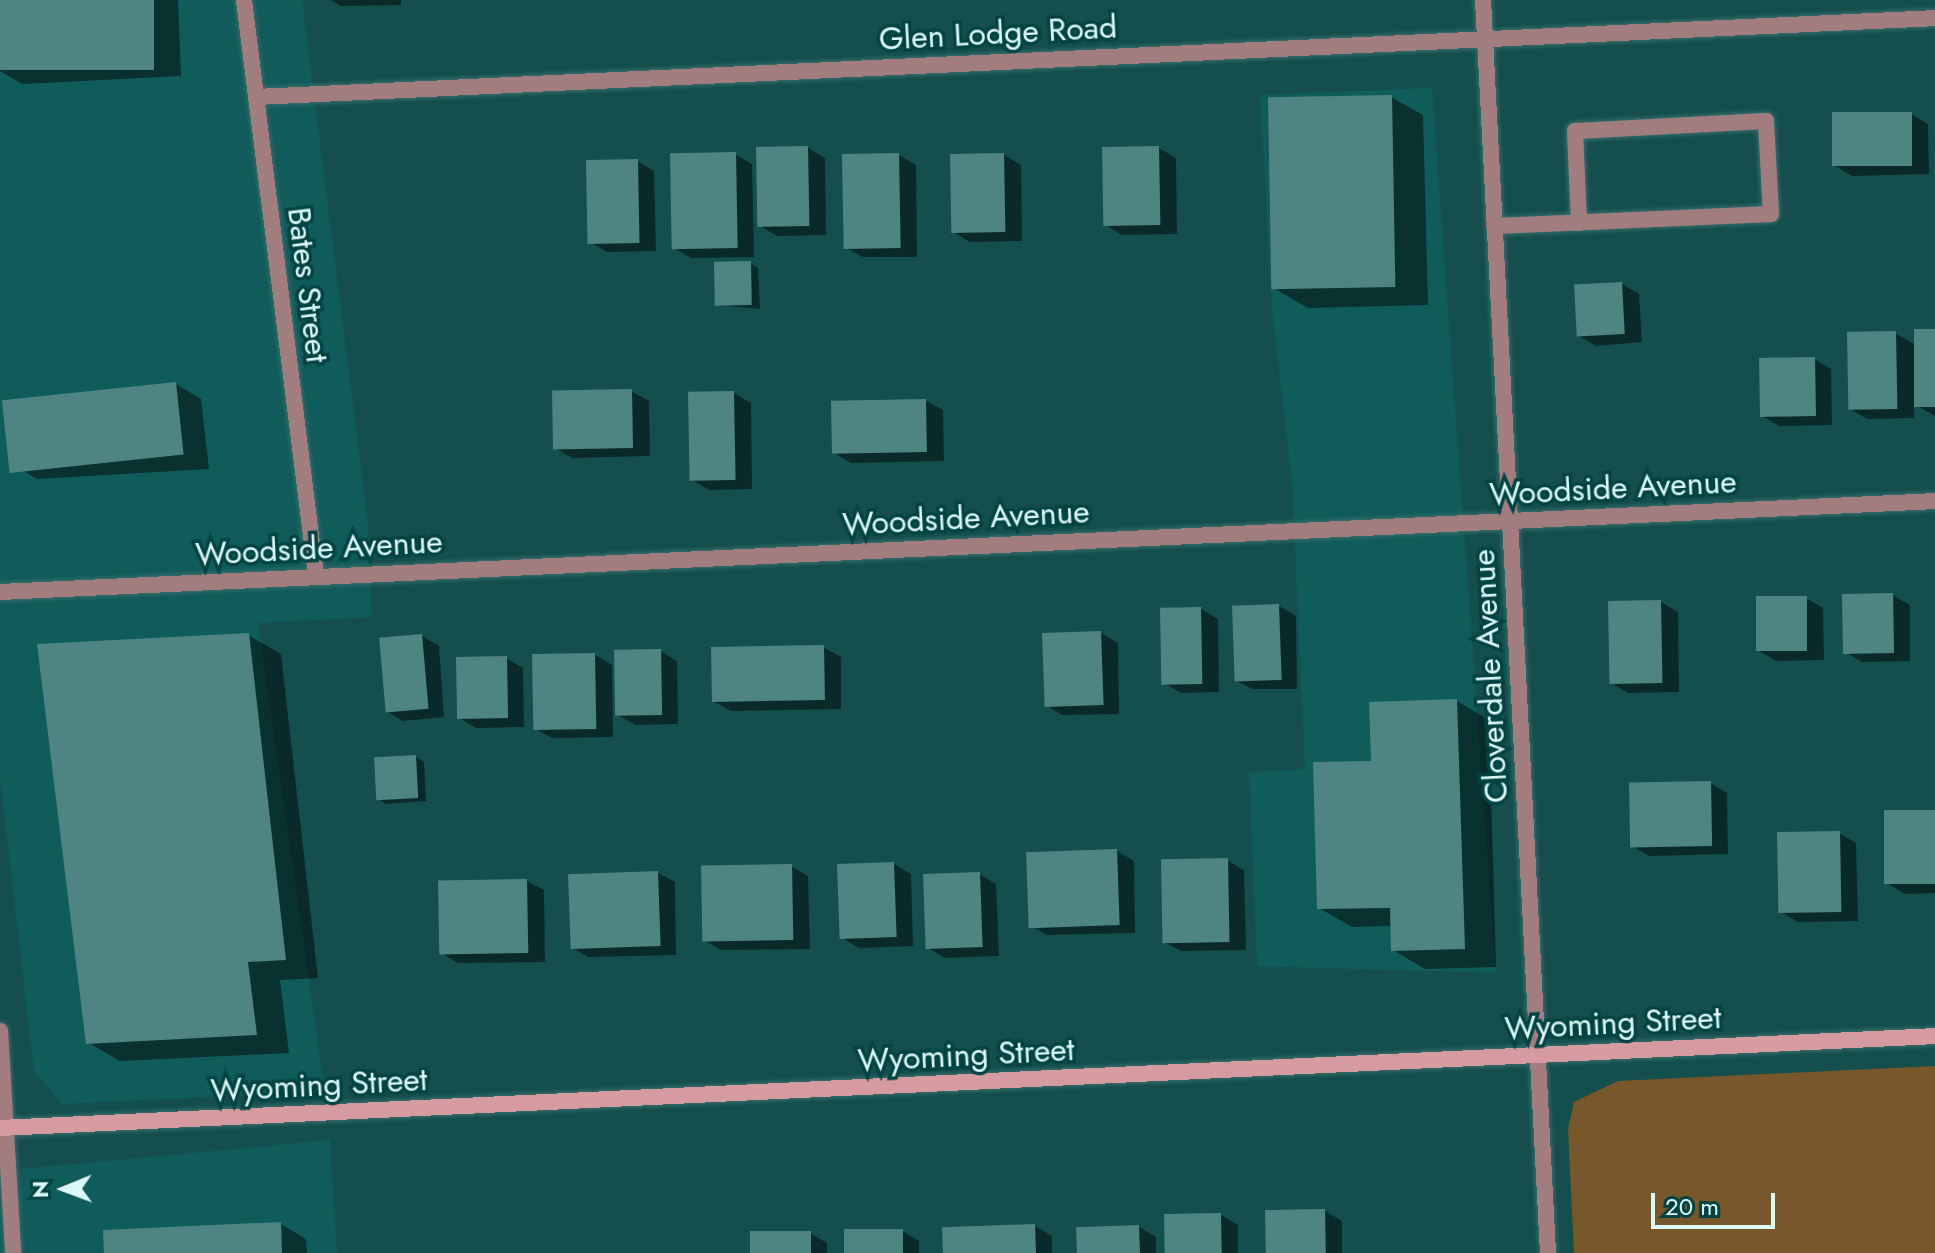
<!DOCTYPE html>
<html>
<head>
<meta charset="utf-8">
<style>
	body { margin:0 }
	#map { position:relative; width:1935px; height:1253px; overflow:hidden; background:#144f4d; font-family:Jost,sans-serif }
	div>[style] { position:absolute }
	.built>* { inset:0; background:#105c5a }
	.green>* { inset:0; background:#78572a }
	.shadow>* { inset:0; background:#0007 }
	.building>* { inset:0; background:#4e8582; transform-origin:0 0 }
	.roads { filter:drop-shadow(0 0 2px #386e6c) drop-shadow(0 0 2px #386e6c) }
	.lane>* { height:16px; margin:-8px; padding:0 8px; transform-origin:8px; border-radius:8px; background:#a27d80 }
	.street>* { height:16px; margin:-8px; padding:0 8px; transform-origin:8px; border-radius:8px; background:#a27d80 }
	.secondary>* { height:16px; margin:-8px; padding:0 8px; transform-origin:8px; border-radius:8px; background:#d59ba0 }
	span { translate:-50% -50%; white-space:nowrap; text-align:center; line-height:1.15; -webkit-text-stroke:7px #034443; paint-order:stroke }
	.street-label { font-size:32px; color:#dcf9f7 }
	.north { position:absolute; left:24px; top:1149px; width:80px; height:80px; -webkit-text-stroke:6px #034443; paint-order:stroke; rotate:269deg; font-size:22px; font-weight:700; line-height:32px; text-align:center; color:#dcf9f7 }
	.north::after { content:''; display:block; margin:auto; width:28px; height:36px; background:#dcf9f7; clip-path:polygon(50% 0,100% 100%,50% 72%,0 100%) }
	.scale { position:absolute; left:1651px; top:1193px; width:124px; height:36px; box-sizing:border-box; border:4px solid #dcf9f7; border-top:0; padding-left:10px; font-size:24px; line-height:28px; white-space:nowrap; color:#dcf9f7; -webkit-text-stroke:6px #034443; paint-order:stroke }
</style>
</head>
<body>
<div id="map">
	<div class="built">
		<div style="clip-path:polygon(0 0,302px 0,368px 525px,372px 617px,258px 623px,325px 1091px,62px 1104px,34px 1071px,0 776px)"></div>
		<div style="clip-path:polygon(1432px 88px,1496px 973px,1257px 966px,1249px 772px,1305px 769px,1292px 481px,1272px 310px,1260px 95px)"></div>
		<div style="clip-path:polygon(330px 1140px,337px 1253px,0 1253px,0 1171px)"></div>
	</div>
	<div class="green">
		<div style="clip-path:polygon(1935px 1066px,1935px 1253px,1574px 1253px,1568px 1129px,1574px 1102px,1618px 1081px)"></div>
	</div>
	<div class="shadow">
		<div style="clip-path:polygon(0 0,178px 0,181px 76px,22px 84px,0 71px)"></div>
		<div style="clip-path:polygon(331px 0,401px 0,401px 5px,341px 6px)"></div>
		<div style="clip-path:polygon(1391px 97px,1423px 115px,1428px 305px,1308px 308px,1275px 289px)"></div>
		<div style="clip-path:polygon(1911px 114px,1928px 124px,1929px 174px,1852px 176px,1835px 166px)"></div>
		<div style="clip-path:polygon(808px 148px,825px 158px,826px 235px,777px 236px,760px 226px)"></div>
		<div style="clip-path:polygon(1159px 148px,1176px 158px,1177px 234px,1122px 235px,1105px 225px)"></div>
		<div style="clip-path:polygon(735px 154px,752px 164px,754px 257px,691px 258px,674px 248px)"></div>
		<div style="clip-path:polygon(899px 155px,916px 165px,917px 257px,863px 257px,846px 248px)"></div>
		<div style="clip-path:polygon(1004px 155px,1021px 165px,1022px 241px,970px 242px,953px 232px)"></div>
		<div style="clip-path:polygon(637px 161px,654px 171px,656px 251px,607px 252px,590px 242px)"></div>
		<div style="clip-path:polygon(750px 263px,758px 268px,760px 309px,717px 305px)"></div>
		<div style="clip-path:polygon(1622px 284px,1639px 294px,1642px 342px,1596px 346px,1579px 336px)"></div>
		<div style="clip-path:polygon(1935px 331px,1935px 416px,1914px 404px,1914px 418px,1867px 419px,1850px 409px,1895px 333px,1916px 345px)"></div>
		<div style="clip-path:polygon(1814px 359px,1831px 369px,1832px 425px,1779px 426px,1762px 416px)"></div>
		<div style="clip-path:polygon(176px 384px,201px 399px,209px 469px,37px 479px,12px 464px)"></div>
		<div style="clip-path:polygon(631px 391px,649px 401px,650px 456px,572px 458px,555px 448px)"></div>
		<div style="clip-path:polygon(734px 393px,751px 403px,752px 489px,709px 490px,692px 480px)"></div>
		<div style="clip-path:polygon(926px 401px,943px 410px,944px 461px,851px 463px,834px 453px)"></div>
		<div style="clip-path:polygon(1892px 595px,1910px 605px,1910px 661px,1862px 662px,1845px 652px)"></div>
		<div style="clip-path:polygon(1806px 598px,1823px 608px,1824px 660px,1776px 661px,1759px 651px)"></div>
		<div style="clip-path:polygon(1661px 602px,1678px 612px,1679px 692px,1628px 693px,1611px 683px)"></div>
		<div style="clip-path:polygon(1279px 606px,1296px 616px,1297px 689px,1252px 689px,1235px 680px)"></div>
		<div style="clip-path:polygon(1201px 609px,1218px 619px,1219px 692px,1181px 693px,1164px 683px)"></div>
		<div style="clip-path:polygon(1101px 633px,1118px 643px,1119px 714px,1062px 715px,1045px 705px)"></div>
		<div style="clip-path:polygon(248px 635px,281px 654px,318px 978px,280px 980px,289px 1053px,120px 1061px,87px 1042px)"></div>
		<div style="clip-path:polygon(422px 636px,439px 646px,444px 717px,403px 721px,386px 711px)"></div>
		<div style="clip-path:polygon(823px 647px,841px 657px,841px 709px,731px 711px,713px 701px)"></div>
		<div style="clip-path:polygon(660px 651px,677px 661px,678px 724px,635px 725px,618px 715px)"></div>
		<div style="clip-path:polygon(595px 655px,612px 665px,613px 737px,552px 738px,535px 729px)"></div>
		<div style="clip-path:polygon(506px 658px,523px 668px,524px 727px,476px 728px,459px 718px)"></div>
		<div style="clip-path:polygon(1457px 701px,1489px 720px,1496px 967px,1425px 969px,1393px 950px,1392px 926px,1352px 927px,1319px 908px,1373px 763px)"></div>
		<div style="clip-path:polygon(416px 757px,424px 762px,426px 801px,386px 804px,378px 799px)"></div>
		<div style="clip-path:polygon(1710px 783px,1727px 793px,1728px 854px,1649px 856px,1632px 846px)"></div>
		<div style="clip-path:polygon(1935px 812px,1935px 893px,1905px 894px,1888px 884px)"></div>
		<div style="clip-path:polygon(1839px 833px,1856px 843px,1858px 921px,1798px 922px,1781px 912px)"></div>
		<div style="clip-path:polygon(1117px 851px,1134px 861px,1135px 933px,1047px 935px,1029px 925px)"></div>
		<div style="clip-path:polygon(1227px 860px,1244px 870px,1246px 950px,1181px 951px,1164px 942px)"></div>
		<div style="clip-path:polygon(894px 864px,911px 874px,913px 946px,859px 948px,842px 938px)"></div>
		<div style="clip-path:polygon(791px 866px,808px 876px,810px 949px,721px 950px,704px 940px)"></div>
		<div style="clip-path:polygon(658px 873px,675px 882px,676px 955px,588px 957px,571px 947px)"></div>
		<div style="clip-path:polygon(979px 874px,996px 884px,999px 956px,945px 958px,928px 948px)"></div>
		<div style="clip-path:polygon(527px 881px,544px 890px,545px 962px,458px 963px,441px 953px)"></div>
		<div style="clip-path:polygon(1325px 1211px,1342px 1221px,1342px 1253px,1268px 1253px)"></div>
		<div style="clip-path:polygon(1221px 1215px,1238px 1225px,1238px 1253px,1167px 1253px)"></div>
		<div style="clip-path:polygon(281px 1224px,306px 1239px,307px 1253px,106px 1253px)"></div>
		<div style="clip-path:polygon(1035px 1226px,1052px 1236px,1052px 1253px,945px 1253px)"></div>
		<div style="clip-path:polygon(1139px 1227px,1156px 1237px,1156px 1253px,1079px 1253px)"></div>
		<div style="clip-path:polygon(902px 1231px,919px 1241px,919px 1253px,846px 1253px)"></div>
		<div style="clip-path:polygon(810px 1233px,827px 1243px,827px 1253px,753px 1253px)"></div>
	</div>
	<div class="building">
		<div style="left:0;top:0;width:154px;height:70px"></div>
		<div style="left:1392px;top:95px;width:192px;height:124px;rotate:89deg"></div>
		<div style="left:1912px;top:112px;width:54px;height:80px;rotate:90deg"></div>
		<div style="left:808px;top:146px;width:80px;height:52px;rotate:89deg"></div>
		<div style="left:1159px;top:146px;width:79px;height:57px;rotate:89deg"></div>
		<div style="left:736px;top:152px;width:96px;height:66px;rotate:89deg"></div>
		<div style="left:899px;top:153px;width:95px;height:57px;rotate:89deg"></div>
		<div style="left:1004px;top:153px;width:79px;height:54px;rotate:89deg"></div>
		<div style="left:638px;top:159px;width:84px;height:52px;rotate:89deg"></div>
		<div style="left:751px;top:261px;width:44px;height:37px;rotate:89deg"></div>
		<div style="left:1622px;top:282px;width:52px;height:48px;rotate:87deg"></div>
		<div style="left:1914px;top:329px;width:21px;height:78px"></div>
		<div style="left:1896px;top:331px;width:78px;height:49px;rotate:89deg"></div>
		<div style="left:1815px;top:357px;width:59px;height:56px;rotate:89deg"></div>
		<div style="left:176px;top:382px;width:73px;height:175px;rotate:84deg"></div>
		<div style="left:632px;top:389px;width:59px;height:80px;rotate:89deg"></div>
		<div style="left:734px;top:391px;width:89px;height:46px;rotate:89deg"></div>
		<div style="left:926px;top:399px;width:53px;height:95px;rotate:89deg"></div>
		<div style="left:1893px;top:593px;width:60px;height:51px;rotate:89deg"></div>
		<div style="left:1807px;top:596px;width:55px;height:51px;rotate:90deg"></div>
		<div style="left:1661px;top:600px;width:83px;height:53px;rotate:89deg"></div>
		<div style="left:1279px;top:604px;width:76px;height:47px;rotate:88deg"></div>
		<div style="left:1201px;top:607px;width:77px;height:41px;rotate:89deg"></div>
		<div style="left:1101px;top:631px;width:74px;height:59px;rotate:88deg"></div>
		<div style="clip-path:polygon(249px 633px,286px 960px,248px 962px,257px 1035px,86px 1044px,37px 644px)"></div>
		<div style="left:422px;top:634px;width:75px;height:43px;rotate:85deg"></div>
		<div style="left:824px;top:645px;width:55px;height:113px;rotate:89deg"></div>
		<div style="left:661px;top:649px;width:66px;height:47px;rotate:89deg"></div>
		<div style="left:595px;top:653px;width:76px;height:63px;rotate:89deg"></div>
		<div style="left:507px;top:656px;width:62px;height:51px;rotate:89deg"></div>
		<div style="clip-path:polygon(1457px 699px,1465px 949px,1391px 951px,1390px 908px,1317px 909px,1313px 762px,1371px 761px,1369px 702px)"></div>
		<div style="left:416px;top:755px;width:43px;height:42px;rotate:87deg"></div>
		<div style="left:1711px;top:781px;width:65px;height:82px;rotate:89deg"></div>
		<div style="left:1935px;top:810px;width:74px;height:51px;rotate:90deg"></div>
		<div style="left:1840px;top:831px;width:81px;height:63px;rotate:89deg"></div>
		<div style="left:1117px;top:849px;width:76px;height:91px;rotate:88deg"></div>
		<div style="left:1228px;top:858px;width:84px;height:67px;rotate:89deg"></div>
		<div style="left:894px;top:862px;width:75px;height:57px;rotate:88deg"></div>
		<div style="left:792px;top:864px;width:76px;height:91px;rotate:89deg"></div>
		<div style="left:658px;top:871px;width:75px;height:90px;rotate:88deg"></div>
		<div style="left:980px;top:872px;width:75px;height:57px;rotate:88deg"></div>
		<div style="left:527px;top:879px;width:74px;height:89px;rotate:89deg"></div>
		<div style="left:1325px;top:1209px;width:44px;height:60px;rotate:89deg"></div>
		<div style="left:1221px;top:1213px;width:40px;height:57px;rotate:89deg"></div>
		<div style="clip-path:polygon(281px 1222px,282px 1253px,104px 1253px,103px 1230px)"></div>
		<div style="left:1035px;top:1224px;width:29px;height:93px;rotate:88deg"></div>
		<div style="left:1139px;top:1225px;width:28px;height:63px;rotate:88deg"></div>
		<div style="left:903px;top:1229px;width:24px;height:59px;rotate:90deg"></div>
		<div style="left:811px;top:1231px;width:22px;height:61px;rotate:90deg"></div>
	</div>
	<div class="roads">
		<div class="lane">
			<div style="left:1494px;top:226px;width:49px;rotate:-2.3deg"></div>
			<div style="left:1543px;top:224px;width:228px;rotate:-2.5deg"></div>
			<div style="left:1771px;top:214px;width:93px;rotate:-93.1deg"></div>
			<div style="left:1766px;top:121px;width:191px;rotate:177deg"></div>
			<div style="left:1575px;top:131px;width:92px;rotate:87.5deg"></div>
		</div>
		<div class="street">
			<div style="left:244px;top:0;width:580px;rotate:82.87deg"></div>
			<div style="left:1483px;top:0;width:1255px;rotate:87.03deg"></div>
			<div style="left:256px;top:97px;width:1681px;rotate:-2.69deg"></div>
			<div style="left:0;top:592px;width:1937px;rotate:-2.69deg"></div>
			<div style="left:0;top:1031px;width:222px;rotate:86.6deg"></div>
		</div>
		<div class="secondary">
			<div style="left:0;top:1128px;width:1937px;rotate:-2.72deg"></div>
		</div>
	</div>
	<div class="street-label">
		<span style="left:998px;top:33px;rotate:-3deg">Glen Lodge Road</span>
		<span style="left:308px;top:285px;rotate:83deg">Bates Street</span>
		<span style="left:1613px;top:488px;rotate:-3deg">Woodside Avenue</span>
		<span style="left:966px;top:518px;rotate:-3deg">Woodside Avenue</span>
		<span style="left:319px;top:548px;rotate:-3deg">Woodside Avenue</span>
		<span style="left:1490px;top:676px;rotate:-93deg">Cloverdale Avenue</span>
		<span style="left:1613px;top:1023px;rotate:-3deg">Wyoming Street</span>
		<span style="left:966px;top:1055px;rotate:-3deg">Wyoming Street</span>
		<span style="left:319px;top:1085px;rotate:-3deg">Wyoming Street</span>
	</div>
	<div class="north">N</div>
	<div class="scale">20 m</div>
</div>
</body>
</html>
